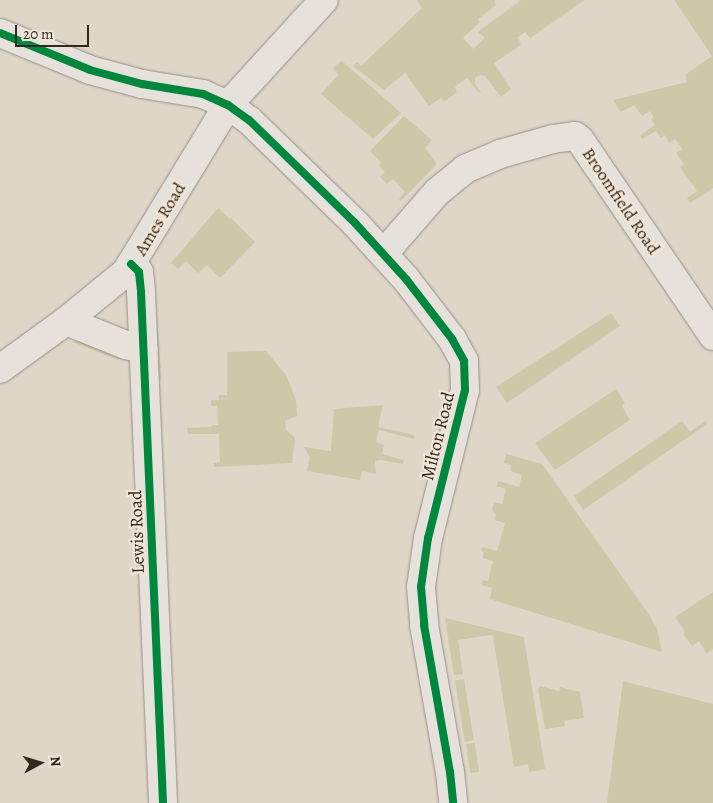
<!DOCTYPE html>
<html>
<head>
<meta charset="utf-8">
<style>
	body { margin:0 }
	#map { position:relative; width:713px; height:803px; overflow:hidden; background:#dfd6c8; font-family:Alegreya,serif }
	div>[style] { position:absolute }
	.green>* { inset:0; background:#cdc8a8; transform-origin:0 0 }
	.roads { filter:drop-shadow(0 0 1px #968e86) drop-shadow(0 0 1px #968e86) }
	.minor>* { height:28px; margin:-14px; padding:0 14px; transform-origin:14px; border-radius:14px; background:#e6e2db }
	.cycleway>* { height:8px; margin:-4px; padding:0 4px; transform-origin:4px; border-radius:4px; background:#00873e }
	span { translate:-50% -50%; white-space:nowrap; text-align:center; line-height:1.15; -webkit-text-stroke:4.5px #f0e6d5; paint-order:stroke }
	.street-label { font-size:18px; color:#362620 }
	.north { position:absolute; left:15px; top:738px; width:50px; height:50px; -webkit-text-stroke:4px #f0e6d5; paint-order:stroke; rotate:84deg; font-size:14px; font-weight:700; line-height:20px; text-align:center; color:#362620 }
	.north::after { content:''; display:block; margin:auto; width:18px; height:22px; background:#362620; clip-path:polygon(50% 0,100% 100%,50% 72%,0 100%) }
	.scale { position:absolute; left:15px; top:25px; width:74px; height:22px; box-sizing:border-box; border:2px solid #362620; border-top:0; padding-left:6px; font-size:15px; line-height:18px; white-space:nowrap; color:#362620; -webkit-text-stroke:4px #f0e6d5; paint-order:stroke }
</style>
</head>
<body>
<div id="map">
	<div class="green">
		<div style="clip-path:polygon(417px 0,494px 0,496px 5px,478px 19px,480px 22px,463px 38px,473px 49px,485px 38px,478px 32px,521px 0,585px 0,530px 38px,525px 32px,517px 38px,521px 45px,494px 63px,511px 89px,501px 97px,485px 76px,480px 75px,475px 78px,475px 84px,481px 92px,479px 93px,467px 78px,455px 87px,457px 92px,444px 102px,441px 98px,429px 106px,405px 73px,384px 90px,353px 66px,357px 62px,361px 66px,422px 8px)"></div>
		<div style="clip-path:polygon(674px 0,713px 0,713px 188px,690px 203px,687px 198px,697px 191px,680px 167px,684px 164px,676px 153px,682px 149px,675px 139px,669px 143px,665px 135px,661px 138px,656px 131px,642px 139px,640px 135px,655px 125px,651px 119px,654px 117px,650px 111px,642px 116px,634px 105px,621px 112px,613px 100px,687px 82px,685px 75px,712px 56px)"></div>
		<div style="clip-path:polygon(342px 61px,401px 113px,373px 139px,321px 94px,339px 74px,332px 68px)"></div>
		<div style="clip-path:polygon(404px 116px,432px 140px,425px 148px,437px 164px,401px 201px,399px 199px,405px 192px,393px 179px,387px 184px,380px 177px,385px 172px,379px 166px,381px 162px,370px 151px)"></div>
		<div style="clip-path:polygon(218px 208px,230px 219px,231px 218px,255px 242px,220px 278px,207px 265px,198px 273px,186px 261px,178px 269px,171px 263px)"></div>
		<div style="clip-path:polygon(611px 313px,620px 326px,507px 403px,496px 387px)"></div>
		<div style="clip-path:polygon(158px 328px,161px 379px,157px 381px,155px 330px)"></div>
		<div style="clip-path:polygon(78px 339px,122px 357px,118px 360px,73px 342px)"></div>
		<div style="clip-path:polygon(266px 351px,286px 375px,296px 400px,297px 416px,285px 421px,286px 430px,295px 438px,292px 463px,214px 467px,214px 463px,220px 462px,219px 434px,188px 434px,187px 428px,211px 427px,212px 425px,218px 425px,217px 406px,211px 406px,211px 400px,219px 400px,218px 395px,227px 395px,227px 352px)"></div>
		<div style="clip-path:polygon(616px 389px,625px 403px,622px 406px,630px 420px,555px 470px,535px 443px)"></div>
		<div style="clip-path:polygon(383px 405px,378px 427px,415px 435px,414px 439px,379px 430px,376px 442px,384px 445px,382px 454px,404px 460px,403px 464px,381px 460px,375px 461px,376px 474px,362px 471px,360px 480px,307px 471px,310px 458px,304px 447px,331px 451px,334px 409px)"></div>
		<div style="clip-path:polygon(682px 421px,690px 432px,705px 421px,707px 424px,583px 510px,574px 496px)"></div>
		<div style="clip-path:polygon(506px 454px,542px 464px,648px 613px,657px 629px,662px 652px,490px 599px,492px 588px,482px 585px,483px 580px,488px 581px,493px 561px,482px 558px,484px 552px,481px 551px,482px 547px,497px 551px,505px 523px,494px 520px,496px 515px,492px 510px,494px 502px,502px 504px,506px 489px,497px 486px,498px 481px,519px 487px,522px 475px,510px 471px,511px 465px,504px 463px)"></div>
		<div style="clip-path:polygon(713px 592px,713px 649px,707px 654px,699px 641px,692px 646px,684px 635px,684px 630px,675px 617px)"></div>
		<div style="clip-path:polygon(445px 618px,524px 637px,545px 769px,529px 772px,528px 764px,514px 767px,493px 636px,490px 635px,458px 640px,463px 674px,454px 675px)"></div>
		<div style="left:464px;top:679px;width:62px;height:9px;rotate:81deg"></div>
		<div style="clip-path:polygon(623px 681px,713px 704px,713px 803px,607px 803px)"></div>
		<div style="clip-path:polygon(540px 686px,559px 691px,560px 687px,580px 692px,584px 718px,564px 721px,565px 726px,545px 729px,538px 690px)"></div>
		<div style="left:475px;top:743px;width:29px;height:9px;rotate:82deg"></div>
	</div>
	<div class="roads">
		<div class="minor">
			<div style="left:0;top:33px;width:97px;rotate:22.3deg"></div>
			<div style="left:90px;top:70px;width:54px;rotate:15.1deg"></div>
			<div style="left:142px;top:84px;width:62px;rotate:9.3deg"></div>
			<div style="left:203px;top:94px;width:27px;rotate:24deg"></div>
			<div style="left:228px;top:105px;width:26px;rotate:36deg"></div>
			<div style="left:249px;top:120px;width:148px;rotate:44.2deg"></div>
			<div style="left:355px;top:223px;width:76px;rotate:47.7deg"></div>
			<div style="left:406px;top:279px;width:76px;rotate:52.5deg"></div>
			<div style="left:452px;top:339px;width:25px;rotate:61deg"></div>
			<div style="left:464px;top:361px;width:29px;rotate:88deg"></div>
			<div style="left:465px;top:390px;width:153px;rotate:104deg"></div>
			<div style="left:428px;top:538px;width:49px;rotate:98.1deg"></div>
			<div style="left:421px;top:587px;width:38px;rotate:85deg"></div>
			<div style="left:424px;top:625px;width:149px;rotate:80deg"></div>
			<div style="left:450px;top:772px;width:31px;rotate:84deg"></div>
			<div style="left:384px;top:253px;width:81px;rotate:-49deg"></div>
			<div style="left:437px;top:192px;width:36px;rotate:-39deg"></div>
			<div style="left:465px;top:169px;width:38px;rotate:-23deg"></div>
			<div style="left:500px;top:154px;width:55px;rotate:-15.8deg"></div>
			<div style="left:553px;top:139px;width:22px;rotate:-8deg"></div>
			<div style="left:575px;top:136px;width:6px;rotate:39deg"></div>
			<div style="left:580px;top:140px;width:237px;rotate:55.8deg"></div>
			<div style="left:131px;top:264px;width:11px;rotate:45deg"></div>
			<div style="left:139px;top:272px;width:20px;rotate:84deg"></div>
			<div style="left:141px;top:292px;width:511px;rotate:87.53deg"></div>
			<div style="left:66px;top:321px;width:65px;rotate:21.8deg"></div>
			<div style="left:126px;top:345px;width:18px;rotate:13deg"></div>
			<div style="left:0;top:369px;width:82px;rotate:-36deg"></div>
			<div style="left:66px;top:321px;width:77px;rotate:-39.2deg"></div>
			<div style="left:126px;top:272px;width:196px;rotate:-58.6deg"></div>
			<div style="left:228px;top:105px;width:142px;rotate:-47.6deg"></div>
		</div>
	</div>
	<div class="cycleway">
		<div style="left:0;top:33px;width:97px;rotate:22.3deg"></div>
		<div style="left:90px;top:70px;width:54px;rotate:15.1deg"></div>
		<div style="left:142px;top:84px;width:62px;rotate:9.3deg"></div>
		<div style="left:203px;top:94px;width:27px;rotate:24deg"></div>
		<div style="left:228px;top:105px;width:26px;rotate:36deg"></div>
		<div style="left:249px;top:120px;width:148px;rotate:44.2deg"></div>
		<div style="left:355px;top:223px;width:76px;rotate:47.7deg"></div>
		<div style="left:406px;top:279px;width:76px;rotate:52.5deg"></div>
		<div style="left:452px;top:339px;width:25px;rotate:61deg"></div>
		<div style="left:464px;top:361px;width:29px;rotate:88deg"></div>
		<div style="left:465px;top:390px;width:153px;rotate:104deg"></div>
		<div style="left:428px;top:538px;width:49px;rotate:98.1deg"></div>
		<div style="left:421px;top:587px;width:38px;rotate:85deg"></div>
		<div style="left:424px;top:625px;width:149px;rotate:80deg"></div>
		<div style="left:450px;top:772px;width:31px;rotate:84deg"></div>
		<div style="left:131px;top:264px;width:11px;rotate:45deg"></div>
		<div style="left:139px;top:272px;width:20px;rotate:84deg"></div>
		<div style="left:141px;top:292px;width:511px;rotate:87.53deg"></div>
	</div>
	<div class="street-label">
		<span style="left:621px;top:201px;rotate:56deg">Broomfield Road</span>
		<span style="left:160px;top:219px;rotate:-59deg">Ames Road</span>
		<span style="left:438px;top:436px;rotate:-76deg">Milton Road</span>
		<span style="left:137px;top:532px;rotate:-92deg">Lewis Road</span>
	</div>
	<div class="north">N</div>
	<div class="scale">20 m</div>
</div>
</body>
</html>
